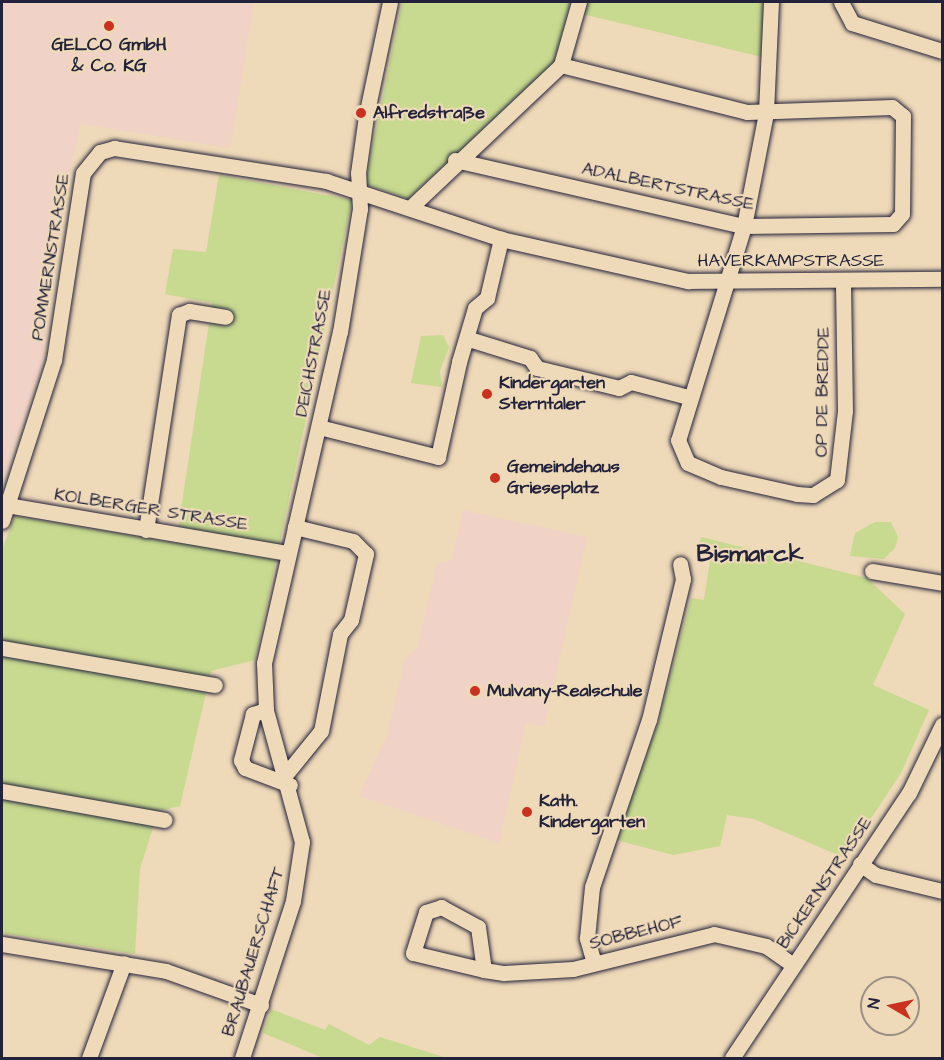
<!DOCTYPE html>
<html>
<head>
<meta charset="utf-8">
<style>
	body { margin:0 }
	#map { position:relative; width:944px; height:1060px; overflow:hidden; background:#eed9b8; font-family:"Architects Daughter",sans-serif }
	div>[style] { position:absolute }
	.built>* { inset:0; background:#f0d3c6 }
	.green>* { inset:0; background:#c7da8f }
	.roads { filter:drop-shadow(0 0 2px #22223b) drop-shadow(0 0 2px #22223b) }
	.minor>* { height:15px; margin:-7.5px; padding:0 7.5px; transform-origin:7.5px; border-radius:7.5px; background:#eed9b8 }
	.dots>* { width:16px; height:16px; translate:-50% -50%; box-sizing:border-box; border:3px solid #eed9b8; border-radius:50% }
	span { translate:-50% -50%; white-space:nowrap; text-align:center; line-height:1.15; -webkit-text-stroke:4.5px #eed9b8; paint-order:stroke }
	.poi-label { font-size:18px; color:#22223b; font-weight:700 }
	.left { translate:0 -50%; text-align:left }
	.street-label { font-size:18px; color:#22223b }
	.district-label { font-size:24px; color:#22223b; font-weight:700 }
	.frame { position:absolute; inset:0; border:3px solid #22223b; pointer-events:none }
	.north { position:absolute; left:860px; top:976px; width:60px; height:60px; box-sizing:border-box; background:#eed9b8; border:2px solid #9c9086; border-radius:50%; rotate:279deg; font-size:16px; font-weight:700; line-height:24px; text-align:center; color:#22223b }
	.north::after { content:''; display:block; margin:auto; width:21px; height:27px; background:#c8321e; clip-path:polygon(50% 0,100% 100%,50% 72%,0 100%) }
</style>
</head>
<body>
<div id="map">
	<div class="built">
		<div style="clip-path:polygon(2px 2px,254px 2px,230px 148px,81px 124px,66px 187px,41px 370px,2px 485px)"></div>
		<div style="clip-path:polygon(463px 510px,587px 537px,544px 726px,526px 723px,499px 843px,359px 796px,387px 735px,405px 659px,417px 648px,437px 564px,452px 560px)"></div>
	</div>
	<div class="green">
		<div style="clip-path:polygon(402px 2px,767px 2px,766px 58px,574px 12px,558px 60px,408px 199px,365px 184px)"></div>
		<div style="clip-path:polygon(219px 175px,352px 200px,255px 660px,211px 671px,180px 806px,158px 811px,140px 869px,135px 954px,2px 933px,2px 549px,15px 516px,176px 543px,212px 303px,165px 294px,173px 249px,206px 252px)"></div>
		<div style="clip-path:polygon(443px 335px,449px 347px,440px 371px,442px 387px,411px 383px,421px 336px)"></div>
		<div style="clip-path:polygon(875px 522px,891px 522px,898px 537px,895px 548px,884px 559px,850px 556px,855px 533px)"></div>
		<div style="clip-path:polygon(701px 537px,867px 578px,905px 614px,873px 685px,929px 710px,901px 773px,845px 858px,754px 819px,727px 815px,720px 846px,673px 855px,616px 840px,658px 723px,691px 598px,704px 600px,710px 561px,696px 559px)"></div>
		<div style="clip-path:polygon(271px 1009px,325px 1030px,329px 1024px,369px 1045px,380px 1037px,447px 1058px,323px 1058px,263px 1033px)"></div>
	</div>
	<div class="roads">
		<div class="minor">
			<div style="left:771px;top:2px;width:111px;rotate:92.6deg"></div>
			<div style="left:766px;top:113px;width:115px;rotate:101deg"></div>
			<div style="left:744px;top:226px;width:224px;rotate:107.1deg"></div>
			<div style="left:678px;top:440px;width:25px;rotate:67deg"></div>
			<div style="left:688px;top:463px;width:36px;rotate:23deg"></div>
			<div style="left:721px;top:477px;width:78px;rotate:12.6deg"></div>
			<div style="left:797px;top:494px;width:16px;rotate:4deg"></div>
			<div style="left:813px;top:495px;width:28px;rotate:-32deg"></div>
			<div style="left:837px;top:480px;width:69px;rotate:-83.4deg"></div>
			<div style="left:845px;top:411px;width:130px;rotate:-90.9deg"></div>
			<div style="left:841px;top:2px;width:24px;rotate:62deg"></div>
			<div style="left:852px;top:23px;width:94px;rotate:17.3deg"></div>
			<div style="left:455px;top:160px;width:296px;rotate:12.9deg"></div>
			<div style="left:744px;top:226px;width:149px;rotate:-0.8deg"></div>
			<div style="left:893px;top:224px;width:13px;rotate:-48deg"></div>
			<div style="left:902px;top:214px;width:98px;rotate:-89.4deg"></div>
			<div style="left:903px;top:116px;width:14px;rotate:-141deg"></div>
			<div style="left:892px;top:107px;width:145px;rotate:178deg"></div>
			<div style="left:747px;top:112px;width:192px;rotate:-165.8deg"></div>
			<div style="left:411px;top:207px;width:207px;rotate:-43.4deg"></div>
			<div style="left:561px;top:65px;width:66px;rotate:-74.1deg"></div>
			<div style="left:469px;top:339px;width:64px;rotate:17.3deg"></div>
			<div style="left:530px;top:358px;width:12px;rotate:55deg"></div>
			<div style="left:537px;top:368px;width:84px;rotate:13.7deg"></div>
			<div style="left:619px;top:388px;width:13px;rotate:-27deg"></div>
			<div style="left:631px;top:382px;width:59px;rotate:14.7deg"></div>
			<div style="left:319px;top:427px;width:123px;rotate:14.1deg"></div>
			<div style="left:438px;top:457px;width:97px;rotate:-77.5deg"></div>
			<div style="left:459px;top:362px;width:56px;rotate:-73.5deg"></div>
			<div style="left:475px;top:308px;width:16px;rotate:-40deg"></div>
			<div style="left:487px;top:298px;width:61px;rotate:-76.7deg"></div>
			<div style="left:7px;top:505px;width:285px;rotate:9.7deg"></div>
			<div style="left:2px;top:521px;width:169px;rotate:-72.1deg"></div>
			<div style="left:54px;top:360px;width:189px;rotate:-81.2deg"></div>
			<div style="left:83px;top:173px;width:27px;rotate:-51deg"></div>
			<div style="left:100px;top:152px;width:15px;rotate:-16deg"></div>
			<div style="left:114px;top:148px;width:215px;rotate:8.8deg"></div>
			<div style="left:326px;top:181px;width:184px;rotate:18.3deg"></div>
			<div style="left:501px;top:239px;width:192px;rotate:12.7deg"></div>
			<div style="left:688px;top:281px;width:254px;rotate:-0.5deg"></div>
			<div style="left:146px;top:530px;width:218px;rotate:-81.3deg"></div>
			<div style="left:179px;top:315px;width:11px;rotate:-22deg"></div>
			<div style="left:189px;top:311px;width:37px;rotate:9deg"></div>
			<div style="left:872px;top:571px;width:71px;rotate:9.7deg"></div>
			<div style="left:2px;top:648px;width:216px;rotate:9.9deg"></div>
			<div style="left:266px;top:710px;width:14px;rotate:163deg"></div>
			<div style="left:253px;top:714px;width:48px;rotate:104.6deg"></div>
			<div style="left:241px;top:760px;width:9px;rotate:63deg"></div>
			<div style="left:245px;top:768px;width:48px;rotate:20.7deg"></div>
			<div style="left:286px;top:774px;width:55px;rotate:-50.9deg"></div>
			<div style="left:321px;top:731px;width:99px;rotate:-78.9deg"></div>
			<div style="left:340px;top:634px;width:18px;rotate:-52deg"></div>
			<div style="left:351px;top:620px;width:68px;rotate:-77.2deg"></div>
			<div style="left:366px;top:554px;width:18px;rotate:-135deg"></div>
			<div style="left:353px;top:541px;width:60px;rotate:-166.4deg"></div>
			<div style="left:2px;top:791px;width:165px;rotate:10.1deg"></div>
			<div style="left:860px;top:864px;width:19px;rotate:35deg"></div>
			<div style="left:876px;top:875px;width:68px;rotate:13.6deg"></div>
			<div style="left:2px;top:944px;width:166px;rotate:9.3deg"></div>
			<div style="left:166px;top:971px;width:101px;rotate:19.7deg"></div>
			<div style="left:594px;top:963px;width:26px;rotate:-106deg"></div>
			<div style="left:587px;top:938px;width:51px;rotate:-84.4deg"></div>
			<div style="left:592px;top:887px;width:176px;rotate:-71.2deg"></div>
			<div style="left:649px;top:720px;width:145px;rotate:-76.4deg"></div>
			<div style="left:683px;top:579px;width:15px;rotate:-101deg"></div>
			<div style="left:484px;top:970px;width:73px;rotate:-166.5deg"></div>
			<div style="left:413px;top:953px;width:43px;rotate:-72.4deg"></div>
			<div style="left:426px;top:912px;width:16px;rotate:-18deg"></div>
			<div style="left:441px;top:907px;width:42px;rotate:28.4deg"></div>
			<div style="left:478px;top:927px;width:43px;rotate:82.1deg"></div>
			<div style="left:484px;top:970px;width:20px;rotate:9deg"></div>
			<div style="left:504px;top:973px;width:69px;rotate:-3.3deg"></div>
			<div style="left:573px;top:969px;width:145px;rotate:-13.9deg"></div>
			<div style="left:714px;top:934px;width:53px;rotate:13deg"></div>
			<div style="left:766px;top:946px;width:32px;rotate:35deg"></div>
			<div style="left:89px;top:1058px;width:101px;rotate:-69.8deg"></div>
			<div style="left:242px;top:1058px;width:165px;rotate:-72deg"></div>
			<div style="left:293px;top:901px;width:60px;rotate:-81.3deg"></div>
			<div style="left:302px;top:842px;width:137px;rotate:-105.3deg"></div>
			<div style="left:266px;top:710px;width:47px;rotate:-92.4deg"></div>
			<div style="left:264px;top:663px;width:340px;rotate:-77.1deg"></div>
			<div style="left:340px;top:332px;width:125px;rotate:-80.8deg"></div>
			<div style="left:360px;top:209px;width:36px;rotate:-93deg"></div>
			<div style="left:358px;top:173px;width:58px;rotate:-82deg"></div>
			<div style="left:366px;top:116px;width:116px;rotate:-78.1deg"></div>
			<div style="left:732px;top:1058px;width:319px;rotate:-56.3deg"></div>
			<div style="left:909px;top:793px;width:76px;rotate:-64.1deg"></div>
		</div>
	</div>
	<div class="dots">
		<div style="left:109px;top:26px;background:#c8321e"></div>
		<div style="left:361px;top:113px;background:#c8321e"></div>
		<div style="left:487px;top:394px;background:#c8321e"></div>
		<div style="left:495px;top:478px;background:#c8321e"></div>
		<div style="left:475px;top:691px;background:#c8321e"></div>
		<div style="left:527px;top:812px;background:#c8321e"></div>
	</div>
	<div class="poi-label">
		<span style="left:109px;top:56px">GELCO GmbH<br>&amp; Co. KG</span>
		<span class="left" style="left:373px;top:113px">Alfredstraße</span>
		<span class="left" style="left:499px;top:394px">Kindergarten<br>Sterntaler</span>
		<span class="left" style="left:507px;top:478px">Gemeindehaus<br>Grieseplatz</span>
		<span class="left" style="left:487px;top:691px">Mulvany-Realschule</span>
		<span class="left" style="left:539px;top:812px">Kath.<br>Kindergarten</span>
	</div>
	<div class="street-label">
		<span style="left:668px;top:187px;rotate:12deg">ADALBERTSTRASSE</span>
		<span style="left:51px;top:257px;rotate:-81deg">POMMERNSTRASSE</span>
		<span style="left:791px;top:261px">HAVERKAMPSTRASSE</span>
		<span style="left:314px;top:353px;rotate:-79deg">DEICHSTRASSE</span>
		<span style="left:823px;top:392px;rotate:-89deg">OP DE BREDDE</span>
		<span style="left:151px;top:510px;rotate:9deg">KOLBERGER STRASSE</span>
		<span style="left:825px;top:883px;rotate:-56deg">BICKERNSTRASSE</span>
		<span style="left:636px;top:933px;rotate:-14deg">SOBBEHOF</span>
		<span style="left:254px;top:952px;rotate:-73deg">BRAUBAUERSCHAFT</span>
	</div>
	<div class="district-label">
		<span style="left:750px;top:555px">Bismarck</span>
	</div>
	<div class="frame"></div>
	<div class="north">N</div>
</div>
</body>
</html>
